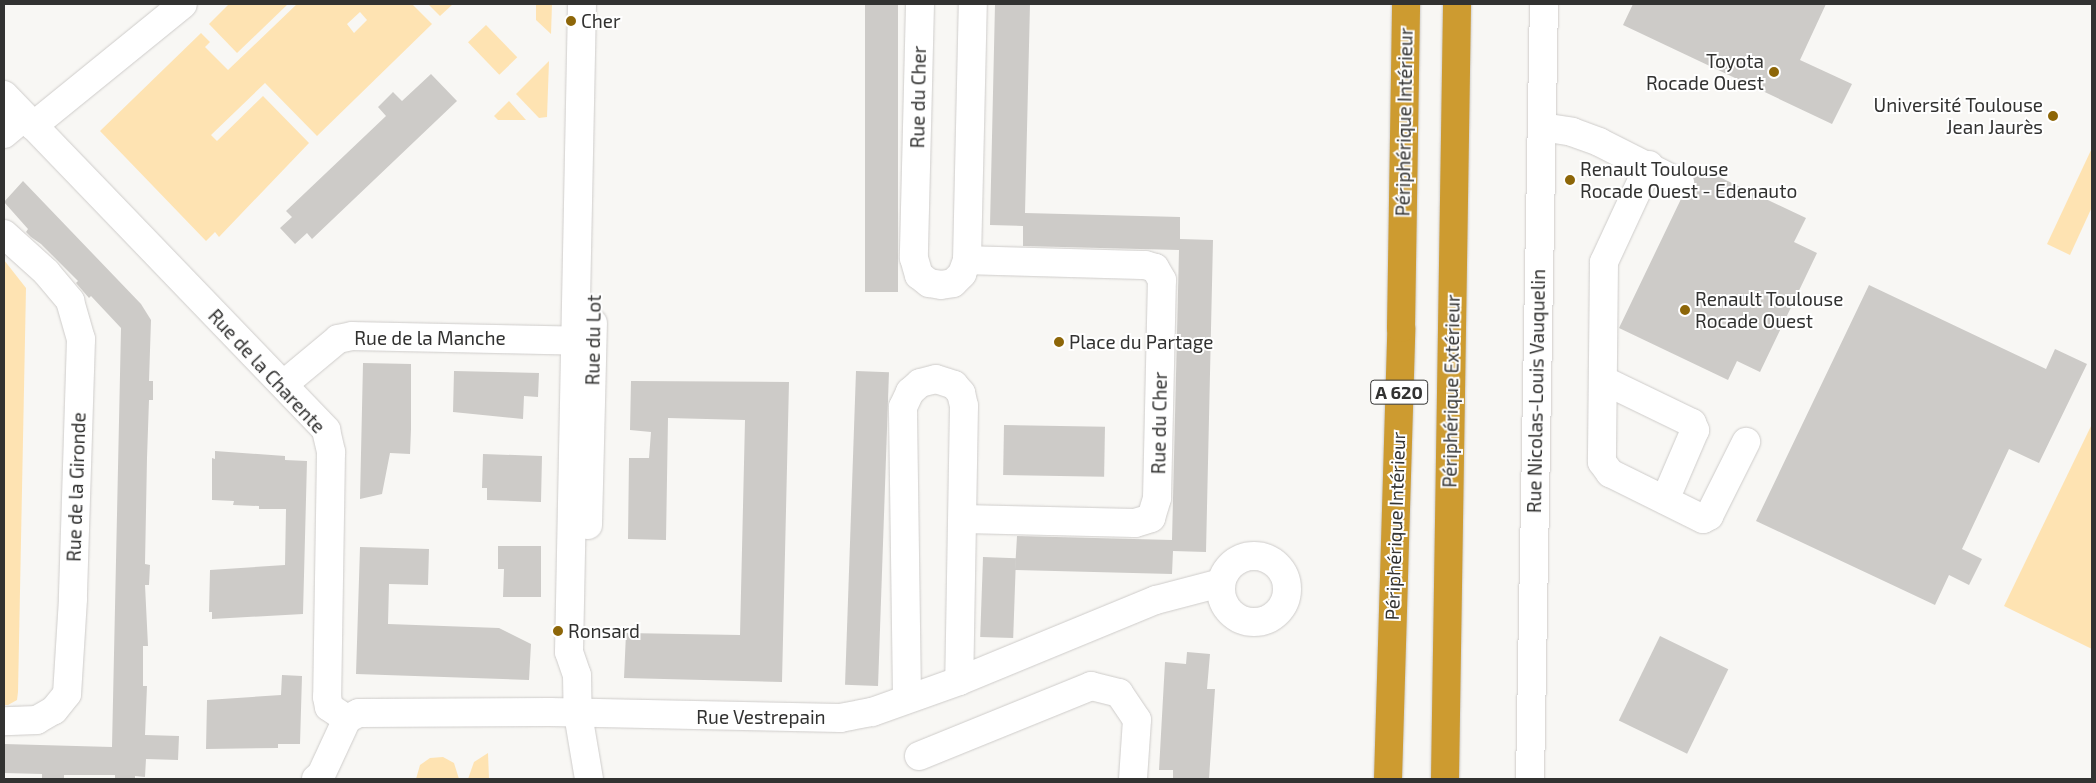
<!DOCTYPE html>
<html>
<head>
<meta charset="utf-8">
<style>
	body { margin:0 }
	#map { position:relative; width:2096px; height:783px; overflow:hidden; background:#f8f7f4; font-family:"Exo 2",sans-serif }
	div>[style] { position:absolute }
	.green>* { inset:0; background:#fee3b2; transform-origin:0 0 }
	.building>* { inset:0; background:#cdcbc8; transform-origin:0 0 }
	.roads { filter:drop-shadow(0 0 1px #ceccca) drop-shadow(0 0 1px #ceccca) }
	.minor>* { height:28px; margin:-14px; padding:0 14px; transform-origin:14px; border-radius:14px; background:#fff }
	.minor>.ring { margin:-14px; padding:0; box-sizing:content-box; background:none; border:28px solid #fff; border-radius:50% }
	.highway>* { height:28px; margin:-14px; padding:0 14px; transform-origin:14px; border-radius:14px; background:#cd9b30 }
	.dots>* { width:14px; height:14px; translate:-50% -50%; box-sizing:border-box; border:2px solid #fff; border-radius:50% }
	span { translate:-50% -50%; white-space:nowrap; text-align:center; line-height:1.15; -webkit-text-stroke:4px #fff; paint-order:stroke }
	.shield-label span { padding:1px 4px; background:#fff; border:1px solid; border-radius:4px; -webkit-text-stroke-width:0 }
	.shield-label { font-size:18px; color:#323231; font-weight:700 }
	.poi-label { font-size:19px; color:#323231 }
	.left { translate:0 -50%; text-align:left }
	.right { translate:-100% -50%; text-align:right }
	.street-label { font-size:19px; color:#323231 }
	.frame { position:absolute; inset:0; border:5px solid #323231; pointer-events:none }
</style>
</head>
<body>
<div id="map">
	<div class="green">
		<div style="clip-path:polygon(229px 4px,288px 4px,237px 53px,209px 24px)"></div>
		<div style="clip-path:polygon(evenodd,297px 4px,412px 4px,432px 24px,317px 136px,265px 83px,211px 135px,217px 141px,263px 96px,309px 143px,219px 237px,215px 232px,206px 241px,100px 131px,201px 33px,210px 42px,205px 47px,228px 70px,297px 4px,360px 12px,367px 20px,354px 33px,347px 24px,360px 12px)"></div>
		<div style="clip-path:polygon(428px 4px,453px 4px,440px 16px)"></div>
		<div style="clip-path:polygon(536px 4px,552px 4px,551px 34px,536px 20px)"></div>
		<div style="left:486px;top:25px;width:45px;height:25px;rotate:46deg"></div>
		<div style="clip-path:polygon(549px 61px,547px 117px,539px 118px,516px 94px)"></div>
		<div style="clip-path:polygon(509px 101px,526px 120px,498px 120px,494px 116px)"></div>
		<div style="clip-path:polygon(2092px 148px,2092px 207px,2070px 255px,2047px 244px)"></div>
		<div style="clip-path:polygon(4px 260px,26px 288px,18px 692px,17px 700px,8px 705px,4px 705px)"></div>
		<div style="clip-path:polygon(2092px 424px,2092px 649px,2004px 606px)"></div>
		<div style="clip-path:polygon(488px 753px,489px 779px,468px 779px,474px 762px)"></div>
		<div style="clip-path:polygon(443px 757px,454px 763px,459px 779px,416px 779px,420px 765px,430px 758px)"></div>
	</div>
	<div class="building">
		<div style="left:865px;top:4px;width:33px;height:288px"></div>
		<div style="clip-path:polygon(995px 4px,1030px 4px,1025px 213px,1180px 217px,1180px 239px,1213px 240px,1206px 552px,1173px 551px,1172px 574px,1015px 570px,1017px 536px,1172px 540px,1179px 250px,1023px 246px,1023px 226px,990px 225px)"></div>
		<div style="clip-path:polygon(1633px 4px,1826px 4px,1800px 60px,1852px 84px,1832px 124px,1623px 25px)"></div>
		<div style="clip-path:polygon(431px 74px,457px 101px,312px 239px,307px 233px,295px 244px,280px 228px,292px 217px,286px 211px,386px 116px,378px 107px,393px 92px,402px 101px)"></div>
		<div style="clip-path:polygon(1696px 166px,1806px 218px,1794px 242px,1817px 253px,1760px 372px,1737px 361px,1728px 380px,1619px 328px,1681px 199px,1694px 190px,1692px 174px)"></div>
		<div style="clip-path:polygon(23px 181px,141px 304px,151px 320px,149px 381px,153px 381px,153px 400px,149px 400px,147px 458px,145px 564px,150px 565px,149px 585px,145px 585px,148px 646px,143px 646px,143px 686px,147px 686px,145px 735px,179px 736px,178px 760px,146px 759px,145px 777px,135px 776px,135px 779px,115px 779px,115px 775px,64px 775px,64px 779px,42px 778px,42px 774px,4px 773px,4px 744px,112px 747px,121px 328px,91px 296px,89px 298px,76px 283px,78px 281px,41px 244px,31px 237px,26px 232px,28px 229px,4px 202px)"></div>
		<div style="clip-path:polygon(1869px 285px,2046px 369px,2055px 349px,2087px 364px,2039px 463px,2009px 449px,1962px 549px,1982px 559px,1969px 585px,1949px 575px,1935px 605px,1756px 521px)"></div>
		<div style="clip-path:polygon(363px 363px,411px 364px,411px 429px,410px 454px,390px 453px,382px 494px,360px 499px)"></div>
		<div style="clip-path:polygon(454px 371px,539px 373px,538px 397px,524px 396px,523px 419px,453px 412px)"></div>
		<div style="left:856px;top:371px;width:33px;height:314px;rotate:2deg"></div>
		<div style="clip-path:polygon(631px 381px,789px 382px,782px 682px,624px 678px,626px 633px,740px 635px,745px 420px,668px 418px,666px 540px,628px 539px,629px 458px,649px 458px,651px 432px,630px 430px)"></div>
		<div style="left:1004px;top:425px;width:101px;height:50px;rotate:1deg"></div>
		<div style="clip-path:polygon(215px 451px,285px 456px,285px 460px,307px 461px,303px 614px,212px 619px,212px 612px,209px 612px,210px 570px,285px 565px,286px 509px,259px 509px,259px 506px,233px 505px,234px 501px,212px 500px,212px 458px,215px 459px)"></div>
		<div style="clip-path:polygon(483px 454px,542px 456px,541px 502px,487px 500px,487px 488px,482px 488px)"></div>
		<div style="clip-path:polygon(498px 546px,541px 546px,541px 597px,503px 597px,504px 569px,498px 569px)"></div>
		<div style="clip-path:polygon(360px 547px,429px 549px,428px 585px,389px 584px,388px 624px,499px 628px,531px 644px,529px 680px,356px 674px)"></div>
		<div style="left:983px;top:557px;width:33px;height:80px;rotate:2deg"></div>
		<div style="left:1660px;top:636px;width:76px;height:94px;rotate:26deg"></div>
		<div style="clip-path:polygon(1187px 652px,1210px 654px,1207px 689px,1215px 689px,1209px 779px,1173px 779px,1173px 770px,1159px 770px,1165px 662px,1186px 664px)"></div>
		<div style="clip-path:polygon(282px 675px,302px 676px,300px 744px,278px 744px,278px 748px,206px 749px,207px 700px,281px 695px)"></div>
	</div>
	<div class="roads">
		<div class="minor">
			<div style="left:582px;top:4px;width:648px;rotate:91.15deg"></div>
			<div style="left:569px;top:652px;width:24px;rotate:71deg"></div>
			<div style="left:577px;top:675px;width:39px;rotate:89deg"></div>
			<div style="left:578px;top:714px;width:66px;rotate:80.4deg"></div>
			<div style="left:920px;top:4px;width:254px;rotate:91.4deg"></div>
			<div style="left:914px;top:258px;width:18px;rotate:74deg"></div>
			<div style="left:919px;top:275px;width:13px;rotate:39deg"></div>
			<div style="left:929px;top:283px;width:12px;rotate:9deg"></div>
			<div style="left:941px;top:285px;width:12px;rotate:-9deg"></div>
			<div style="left:953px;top:283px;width:13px;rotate:-45deg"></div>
			<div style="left:962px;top:274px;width:15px;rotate:-70deg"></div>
			<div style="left:967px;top:260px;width:256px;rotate:-88.7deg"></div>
			<div style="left:4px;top:95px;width:465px;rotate:46.1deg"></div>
			<div style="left:326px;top:430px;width:23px;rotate:77deg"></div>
			<div style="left:331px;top:452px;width:245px;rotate:90.9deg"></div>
			<div style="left:327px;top:697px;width:10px;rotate:79deg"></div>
			<div style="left:329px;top:707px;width:22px;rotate:34deg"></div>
			<div style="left:33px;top:126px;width:193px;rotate:-39.1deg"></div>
			<div style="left:1542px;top:127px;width:30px;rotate:9deg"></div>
			<div style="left:1572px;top:132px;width:29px;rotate:20deg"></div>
			<div style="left:1599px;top:142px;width:91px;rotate:26.8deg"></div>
			<div style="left:4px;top:134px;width:26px;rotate:-40deg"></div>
			<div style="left:1649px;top:165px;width:107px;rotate:114.9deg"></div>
			<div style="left:1604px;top:262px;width:200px;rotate:90.6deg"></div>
			<div style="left:1602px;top:462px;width:14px;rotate:54deg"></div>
			<div style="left:1610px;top:473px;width:104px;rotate:26.3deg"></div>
			<div style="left:1703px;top:519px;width:7px;rotate:-27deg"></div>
			<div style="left:1709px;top:516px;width:83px;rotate:-63.4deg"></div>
			<div style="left:4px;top:234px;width:57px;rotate:42.1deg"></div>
			<div style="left:46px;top:272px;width:38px;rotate:50deg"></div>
			<div style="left:70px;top:301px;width:40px;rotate:74deg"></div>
			<div style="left:81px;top:339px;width:260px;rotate:91.8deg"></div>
			<div style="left:73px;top:599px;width:95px;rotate:93.6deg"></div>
			<div style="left:67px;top:694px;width:21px;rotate:129deg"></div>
			<div style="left:54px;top:710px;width:20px;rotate:150deg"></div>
			<div style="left:37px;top:720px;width:33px;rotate:178deg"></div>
			<div style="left:1603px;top:380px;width:99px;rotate:25.8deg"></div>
			<div style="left:1692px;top:423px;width:8px;rotate:67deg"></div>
			<div style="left:1695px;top:430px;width:76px;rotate:113.2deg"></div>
			<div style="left:284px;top:384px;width:70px;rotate:-39.8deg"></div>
			<div style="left:338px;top:339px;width:14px;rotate:-12deg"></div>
			<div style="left:352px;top:336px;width:239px;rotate:1.2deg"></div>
			<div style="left:963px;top:519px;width:172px;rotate:1.3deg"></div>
			<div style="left:1135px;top:523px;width:17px;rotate:-17deg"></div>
			<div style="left:1151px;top:518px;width:21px;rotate:-73deg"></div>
			<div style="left:1157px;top:498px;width:218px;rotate:-88.7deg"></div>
			<div style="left:1162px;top:280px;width:14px;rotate:-120deg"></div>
			<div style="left:1155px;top:268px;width:10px;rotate:-163deg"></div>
			<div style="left:1145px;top:265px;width:178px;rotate:-178.4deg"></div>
			<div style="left:588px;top:525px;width:202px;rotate:-88.6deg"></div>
			<div class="ring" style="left:1221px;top:556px;width:38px;height:38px"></div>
			<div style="left:907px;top:698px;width:291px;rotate:-90.8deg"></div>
			<div style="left:903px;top:407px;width:17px;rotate:-65deg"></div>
			<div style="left:910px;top:392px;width:13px;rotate:-42deg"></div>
			<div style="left:920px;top:383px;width:16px;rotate:-14deg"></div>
			<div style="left:936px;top:379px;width:19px;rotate:18deg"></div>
			<div style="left:954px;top:385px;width:11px;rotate:49deg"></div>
			<div style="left:961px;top:393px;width:13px;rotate:77deg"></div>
			<div style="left:964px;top:406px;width:275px;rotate:91deg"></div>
			<div style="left:919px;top:756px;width:186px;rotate:-22.1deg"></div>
			<div style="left:1091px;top:686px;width:29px;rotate:14deg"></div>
			<div style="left:1119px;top:693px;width:32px;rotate:56deg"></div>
			<div style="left:1137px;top:720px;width:59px;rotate:93.9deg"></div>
			<div style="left:316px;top:779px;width:6px;rotate:-39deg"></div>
			<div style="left:321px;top:775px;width:62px;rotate:-65.1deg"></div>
			<div style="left:347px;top:719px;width:13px;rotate:-27deg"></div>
			<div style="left:359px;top:713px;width:191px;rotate:-0.3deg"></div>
			<div style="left:550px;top:712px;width:290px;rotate:1.2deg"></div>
			<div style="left:840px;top:718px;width:33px;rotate:-11deg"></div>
			<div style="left:872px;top:712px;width:92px;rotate:-19.6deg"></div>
			<div style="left:959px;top:681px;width:213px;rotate:-22.4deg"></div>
			<div style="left:1156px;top:600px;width:67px;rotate:-14.7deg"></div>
			<div style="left:1530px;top:779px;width:775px;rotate:-88.97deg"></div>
		</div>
		<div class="highway">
			<div style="left:1388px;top:779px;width:451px;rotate:-88.3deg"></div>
			<div style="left:1401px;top:328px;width:324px;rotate:-89.1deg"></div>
			<div style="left:1445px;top:779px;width:775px;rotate:-89.11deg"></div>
		</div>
	</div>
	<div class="dots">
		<div style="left:571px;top:21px;background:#8d6608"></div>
		<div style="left:1774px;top:72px;background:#8d6608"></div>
		<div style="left:2053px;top:116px;background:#8d6608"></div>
		<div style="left:1570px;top:180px;background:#8d6608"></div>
		<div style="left:1685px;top:310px;background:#8d6608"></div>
		<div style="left:1059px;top:342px;background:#8d6608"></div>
		<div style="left:558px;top:631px;background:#8d6608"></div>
	</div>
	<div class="shield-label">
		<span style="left:1399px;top:392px">A 620</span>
	</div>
	<div class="poi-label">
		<span class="left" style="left:581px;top:21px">Cher</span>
		<span class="right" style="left:1764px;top:72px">Toyota<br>Rocade Ouest</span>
		<span class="right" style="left:2043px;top:116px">Université Toulouse<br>Jean Jaurès</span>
		<span class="left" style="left:1580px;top:180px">Renault Toulouse<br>Rocade Ouest - Edenauto</span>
		<span class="left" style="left:1695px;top:310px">Renault Toulouse<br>Rocade Ouest</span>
		<span class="left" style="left:1069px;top:342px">Place du Partage</span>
		<span class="left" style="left:568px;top:631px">Ronsard</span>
	</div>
	<div class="street-label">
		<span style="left:918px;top:97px;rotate:-89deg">Rue du Cher</span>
		<span style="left:1404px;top:122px;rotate:-89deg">Périphérique Intérieur</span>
		<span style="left:430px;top:338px">Rue de la Manche</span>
		<span style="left:593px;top:340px;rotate:-89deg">Rue du Lot</span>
		<span style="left:267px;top:371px;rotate:47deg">Rue de la Charente</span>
		<span style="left:1451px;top:391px;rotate:-89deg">Périphérique Extérieur</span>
		<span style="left:1536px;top:391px;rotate:-89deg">Rue Nicolas-Louis Vauquelin</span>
		<span style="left:1159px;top:423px;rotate:-89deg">Rue du Cher</span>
		<span style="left:76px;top:487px;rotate:-88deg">Rue de la Gironde</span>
		<span style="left:1395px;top:526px;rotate:-88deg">Périphérique Intérieur</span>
		<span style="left:761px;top:717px">Rue Vestrepain</span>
	</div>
	<div class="frame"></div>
</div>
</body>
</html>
